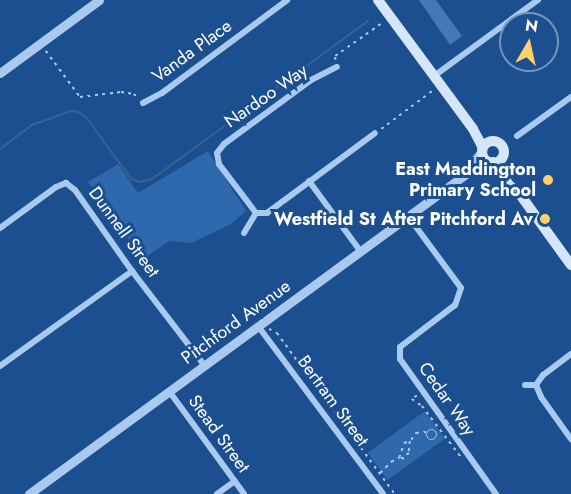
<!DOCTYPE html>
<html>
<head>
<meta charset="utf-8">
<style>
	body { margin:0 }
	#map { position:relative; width:571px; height:494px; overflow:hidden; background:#1b4f8f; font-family:Jost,sans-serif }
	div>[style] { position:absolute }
	.green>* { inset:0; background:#2e69ad; transform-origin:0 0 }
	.stream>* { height:2px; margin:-1px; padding:0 1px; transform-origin:1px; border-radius:1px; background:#3c6290 }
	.building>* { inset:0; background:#4478b7 }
	.path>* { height:1.5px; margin-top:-0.75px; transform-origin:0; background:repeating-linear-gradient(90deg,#a9c9ee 0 3px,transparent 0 7.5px) }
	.path>.ring { margin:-0.75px; padding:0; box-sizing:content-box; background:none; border:1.5px solid #a9c9ee; border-radius:50% }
	.minor>* { height:6px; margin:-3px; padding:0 3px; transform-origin:3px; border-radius:3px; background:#a9c9ee }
	.tertiary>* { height:9px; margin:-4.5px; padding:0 4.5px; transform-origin:4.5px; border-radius:4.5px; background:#a9c9ee }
	.secondary>* { height:10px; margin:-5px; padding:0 5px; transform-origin:5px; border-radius:5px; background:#d6e6fa }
	.secondary>.ring { margin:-5px; padding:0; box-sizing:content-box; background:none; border:10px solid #d6e6fa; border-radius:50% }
	.dots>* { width:16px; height:16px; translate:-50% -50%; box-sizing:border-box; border:3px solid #1b4f8f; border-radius:50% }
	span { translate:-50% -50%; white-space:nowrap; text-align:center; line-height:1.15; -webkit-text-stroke:6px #1b4f8f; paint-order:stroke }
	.street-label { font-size:18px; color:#fff }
	.poi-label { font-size:18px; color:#fff; font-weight:700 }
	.right { translate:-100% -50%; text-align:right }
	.north { position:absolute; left:499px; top:12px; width:60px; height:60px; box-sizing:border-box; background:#1b4f8f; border:2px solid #7695bc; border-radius:50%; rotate:9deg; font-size:16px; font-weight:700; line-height:24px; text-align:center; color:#fff }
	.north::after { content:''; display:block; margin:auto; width:21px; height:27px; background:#ffd166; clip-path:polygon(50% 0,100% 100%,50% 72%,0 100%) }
</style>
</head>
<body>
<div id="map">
	<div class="green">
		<div style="clip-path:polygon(208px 151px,246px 211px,231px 224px,191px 243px,169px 241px,143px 259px,88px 182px,118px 164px,138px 193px)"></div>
		<div style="left:425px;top:411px;width:34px;height:71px;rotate:54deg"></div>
	</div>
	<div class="stream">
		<div style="left:0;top:149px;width:40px;rotate:-37deg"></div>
		<div style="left:32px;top:125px;width:41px;rotate:-19.7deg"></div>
		<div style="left:71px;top:111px;width:7px;rotate:8deg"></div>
		<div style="left:78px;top:112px;width:9px;rotate:32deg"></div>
		<div style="left:86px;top:117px;width:77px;rotate:54deg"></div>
		<div style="left:131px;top:179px;width:9px;rotate:18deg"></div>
		<div style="left:140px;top:182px;width:12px;rotate:-14deg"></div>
		<div style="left:152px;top:179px;width:268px;rotate:-36.2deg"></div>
	</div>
	<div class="building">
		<div style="clip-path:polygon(419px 0,436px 0,462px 36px,450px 45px)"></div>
	</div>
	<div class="path">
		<div style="left:46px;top:51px;width:57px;rotate:53.5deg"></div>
		<div style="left:80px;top:97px;width:41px;rotate:-7deg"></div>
		<div style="left:121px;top:92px;width:13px;rotate:9deg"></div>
		<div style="left:134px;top:94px;width:6px;rotate:45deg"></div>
		<div style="left:335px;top:60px;width:4px;rotate:-90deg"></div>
		<div style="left:335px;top:56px;width:57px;rotate:-35.1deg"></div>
		<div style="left:381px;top:129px;width:64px;rotate:-36.7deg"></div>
		<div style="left:269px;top:329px;width:9px;rotate:27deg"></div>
		<div style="left:277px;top:333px;width:200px;rotate:53.8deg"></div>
		<div style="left:417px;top:396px;width:6px;rotate:149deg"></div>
		<div style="left:412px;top:399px;width:12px;rotate:35deg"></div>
		<div style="left:422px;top:406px;width:64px;rotate:52.6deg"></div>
		<div class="ring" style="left:426.5px;top:429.5px;width:9.5px;height:9.5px"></div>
		<div style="left:411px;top:440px;width:9px;rotate:-54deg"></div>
		<div style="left:416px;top:433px;width:10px;rotate:-6deg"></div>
		<div style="left:380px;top:473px;width:16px;rotate:-45deg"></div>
		<div style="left:391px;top:462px;width:9px;rotate:-27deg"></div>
		<div style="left:399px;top:458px;width:16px;rotate:-72deg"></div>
		<div style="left:404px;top:443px;width:6px;rotate:-18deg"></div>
		<div style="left:410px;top:441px;width:12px;rotate:95deg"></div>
		<div style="left:409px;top:453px;width:8px;rotate:130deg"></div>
		<div style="left:404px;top:459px;width:5px;rotate:-169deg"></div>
	</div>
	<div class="minor">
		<div style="left:434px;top:76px;width:129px;rotate:-36.2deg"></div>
		<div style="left:143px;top:103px;width:21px;rotate:-28deg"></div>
		<div style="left:162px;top:93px;width:156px;rotate:-36.6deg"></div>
		<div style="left:517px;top:136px;width:67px;rotate:-35.8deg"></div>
		<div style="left:309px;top:181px;width:88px;rotate:53.8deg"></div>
		<div style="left:256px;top:213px;width:61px;rotate:-127.1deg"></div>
		<div style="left:219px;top:164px;width:11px;rotate:-100deg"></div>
		<div style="left:217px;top:153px;width:11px;rotate:-52deg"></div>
		<div style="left:224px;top:144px;width:108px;rotate:-36.3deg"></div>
		<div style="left:311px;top:80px;width:29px;rotate:-27deg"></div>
		<div style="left:408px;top:216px;width:89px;rotate:53.6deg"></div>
		<div style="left:461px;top:288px;width:18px;rotate:109deg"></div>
		<div style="left:455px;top:305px;width:69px;rotate:142.6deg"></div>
		<div style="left:400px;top:347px;width:12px;rotate:90deg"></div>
		<div style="left:400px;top:359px;width:166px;rotate:54.6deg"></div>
		<div style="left:0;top:228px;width:69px;rotate:-36.2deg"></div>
		<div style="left:56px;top:187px;width:11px;rotate:-22deg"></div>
		<div style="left:66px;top:183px;width:11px;rotate:38deg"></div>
		<div style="left:75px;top:190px;width:99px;rotate:54.9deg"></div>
		<div style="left:132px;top:271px;width:118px;rotate:52.5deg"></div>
		<div style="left:244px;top:233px;width:23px;rotate:-59deg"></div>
		<div style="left:256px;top:213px;width:11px"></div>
		<div style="left:267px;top:213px;width:134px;rotate:-36.5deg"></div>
		<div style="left:258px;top:326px;width:209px;rotate:53.3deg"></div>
		<div style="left:571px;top:354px;width:35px;rotate:143deg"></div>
		<div style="left:543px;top:375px;width:12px;rotate:125deg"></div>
		<div style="left:536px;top:385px;width:13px;rotate:67deg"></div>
		<div style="left:541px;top:397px;width:52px;rotate:54.5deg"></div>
		<div style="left:0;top:366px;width:163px;rotate:-35.7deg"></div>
		<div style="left:525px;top:385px;width:11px"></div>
		<div style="left:169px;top:391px;width:127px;rotate:53.9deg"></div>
		<div style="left:217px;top:494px;width:22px;rotate:-36deg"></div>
	</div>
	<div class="tertiary">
		<div style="left:0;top:73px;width:123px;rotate:-36.4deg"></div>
		<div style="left:466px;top:171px;width:26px;rotate:-51deg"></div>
		<div style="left:29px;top:494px;width:538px;rotate:-36.23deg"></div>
		<div style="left:463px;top:176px;width:29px;rotate:-31deg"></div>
	</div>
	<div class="secondary">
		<div style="left:378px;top:0;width:160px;rotate:53.6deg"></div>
		<div style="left:473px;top:129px;width:21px;rotate:62deg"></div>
		<div class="ring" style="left:482px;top:141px;width:12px;height:12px"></div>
		<div style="left:493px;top:162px;width:29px;rotate:55deg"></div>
		<div style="left:510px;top:186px;width:11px;rotate:38deg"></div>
		<div style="left:519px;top:193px;width:89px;rotate:54.2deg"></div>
	</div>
	<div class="dots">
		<div style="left:548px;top:180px;background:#ffd166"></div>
		<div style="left:545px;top:219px;background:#ffd166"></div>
	</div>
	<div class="street-label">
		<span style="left:192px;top:51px;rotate:-36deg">Vanda Place</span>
		<span style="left:266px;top:96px;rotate:-35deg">Nardoo Way</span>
		<span style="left:124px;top:232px;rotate:54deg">Dunnell Street</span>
		<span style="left:236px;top:322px;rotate:-36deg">Pitchford Avenue</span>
		<span style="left:447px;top:399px;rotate:55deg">Cedar Way</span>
		<span style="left:333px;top:401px;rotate:54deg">Bertram Street</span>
		<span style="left:219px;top:434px;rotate:54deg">Stead Street</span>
	</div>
	<div class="poi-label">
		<span class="right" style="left:536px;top:180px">East Maddington<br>Primary School</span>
		<span class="right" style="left:533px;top:219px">Westfield St After Pitchford Av</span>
	</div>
	<div class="north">N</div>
</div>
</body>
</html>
